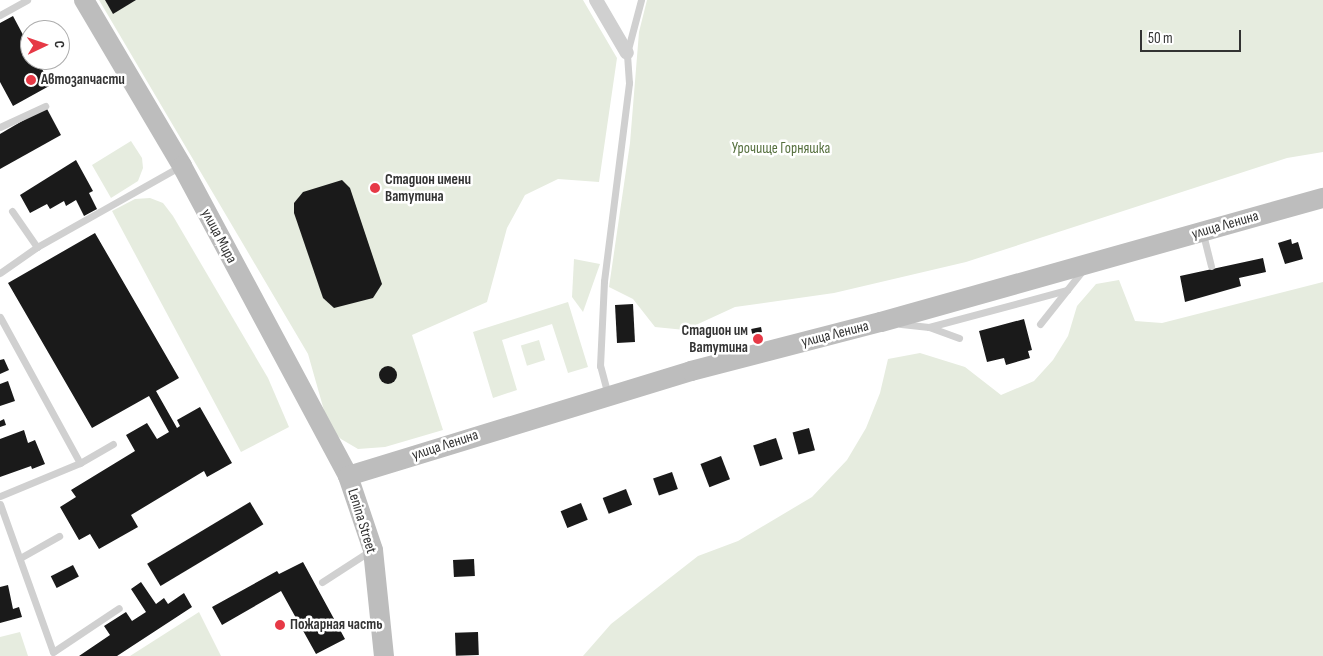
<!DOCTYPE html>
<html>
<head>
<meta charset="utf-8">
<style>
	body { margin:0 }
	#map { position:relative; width:1323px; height:656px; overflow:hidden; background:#fff; font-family:"Sofia Sans Condensed",sans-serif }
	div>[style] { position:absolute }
	.green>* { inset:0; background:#e6ecdf; transform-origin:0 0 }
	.building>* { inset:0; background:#1a1a1a; transform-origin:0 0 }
	.round { border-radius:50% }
	.service>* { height:7px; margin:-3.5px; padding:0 3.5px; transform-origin:3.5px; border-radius:3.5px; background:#d0d0d0 }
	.minor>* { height:14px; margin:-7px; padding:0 7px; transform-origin:7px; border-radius:7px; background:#d0d0d0 }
	.secondary>* { height:20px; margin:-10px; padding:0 10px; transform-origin:10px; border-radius:10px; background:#bdbdbd }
	.dots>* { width:14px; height:14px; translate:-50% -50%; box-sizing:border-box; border:2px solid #fff; border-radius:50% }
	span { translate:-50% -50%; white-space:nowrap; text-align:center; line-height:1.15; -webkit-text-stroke:5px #fff; paint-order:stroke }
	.poi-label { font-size:15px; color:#333; font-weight:700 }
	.left { translate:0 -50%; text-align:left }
	.right { translate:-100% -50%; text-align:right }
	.park-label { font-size:15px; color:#56703f }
	.street-label { font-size:15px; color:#333 }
	.north { position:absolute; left:20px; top:20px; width:50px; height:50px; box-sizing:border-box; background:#fff; border:1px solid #adadad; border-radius:50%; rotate:87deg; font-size:14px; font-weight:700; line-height:20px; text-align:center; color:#333 }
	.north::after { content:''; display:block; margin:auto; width:18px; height:22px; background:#e63946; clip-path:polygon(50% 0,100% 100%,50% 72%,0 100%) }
	.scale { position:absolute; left:1140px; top:30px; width:101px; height:22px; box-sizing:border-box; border:2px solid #333; border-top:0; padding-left:6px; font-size:15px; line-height:18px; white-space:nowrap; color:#333; -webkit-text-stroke:4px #fff; paint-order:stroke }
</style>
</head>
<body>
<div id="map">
	<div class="green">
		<div style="clip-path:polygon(99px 0,583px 0,617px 58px,599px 182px,558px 179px,525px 195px,507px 228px,487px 302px,412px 335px,443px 430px,385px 447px,358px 449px,341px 439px,329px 428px,308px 354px)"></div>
		<div style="clip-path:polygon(647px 0,1323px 0,1323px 152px,1287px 158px,966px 262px,834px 293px,735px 307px,685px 330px,655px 327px,633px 299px,609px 287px,630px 143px,639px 32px)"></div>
		<div style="clip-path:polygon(131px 141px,142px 158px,143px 168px,138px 181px,111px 198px,92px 165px)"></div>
		<div style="clip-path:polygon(150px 198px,163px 203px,173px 216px,268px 378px,289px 427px,241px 452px,112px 211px,135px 199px)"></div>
		<div style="clip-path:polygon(574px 259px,600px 264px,583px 312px,572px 297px)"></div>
		<div style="clip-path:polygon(1119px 280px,1135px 321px,1162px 323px,1323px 282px,1323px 656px,583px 656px,611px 624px,698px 556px,738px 541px,812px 497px,847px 460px,866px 428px,880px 393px,888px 359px,920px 353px,965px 367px,1001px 395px,1034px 381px,1053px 360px,1068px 336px,1077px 306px,1096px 284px)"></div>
		<div style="clip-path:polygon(568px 302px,588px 367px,568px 373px,552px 324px,502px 340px,517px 390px,493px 398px,473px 332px)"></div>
		<div style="left:539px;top:340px;width:21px;height:19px;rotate:73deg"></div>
		<div style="clip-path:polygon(199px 612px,221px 656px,130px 656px)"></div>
		<div style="clip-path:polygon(20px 632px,28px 656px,0 656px,0 637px)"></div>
	</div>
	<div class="building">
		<div style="clip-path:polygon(105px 0,136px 0,113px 14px)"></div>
		<div style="clip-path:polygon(13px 16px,30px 48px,30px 60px,37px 60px,51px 85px,13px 106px,0 82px,0 23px)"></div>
		<div style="clip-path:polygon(46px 107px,61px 135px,0 169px,0 134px)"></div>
		<div style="clip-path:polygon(76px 160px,93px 191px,89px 193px,97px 209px,84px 216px,76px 200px,66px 206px,64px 201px,50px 209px,47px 204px,30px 213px,20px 195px)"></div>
		<div style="clip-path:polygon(342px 180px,350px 188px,382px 284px,373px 298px,334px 308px,323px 298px,294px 213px,294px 203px,303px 192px)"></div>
		<div style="clip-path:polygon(95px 233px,179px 378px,156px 391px,177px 428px,180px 426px,177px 420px,200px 407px,232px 463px,207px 477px,204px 471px,131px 515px,138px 527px,99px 549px,90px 534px,79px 540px,60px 507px,76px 497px,71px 490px,135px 451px,126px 435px,147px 423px,157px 439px,169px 432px,149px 396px,92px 428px,8px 283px)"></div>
		<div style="clip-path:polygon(1291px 239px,1292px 244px,1298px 242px,1303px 259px,1285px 264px,1278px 243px)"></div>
		<div style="clip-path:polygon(1263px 258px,1266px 272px,1239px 278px,1241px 286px,1185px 302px,1180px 276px)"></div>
		<div style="left:633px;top:304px;width:38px;height:18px;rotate:87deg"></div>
		<div style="clip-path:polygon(1024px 319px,1032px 350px,1028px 351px,1030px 358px,1006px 365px,1004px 358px,987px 362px,979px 331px)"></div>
		<div style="left:761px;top:327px;width:5px;height:10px;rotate:79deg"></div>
		<div style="clip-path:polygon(4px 359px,9px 370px,0 374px,0 360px)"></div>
		<div class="round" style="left:379px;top:366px;width:18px;height:18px"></div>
		<div style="clip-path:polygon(8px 381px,15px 401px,0 406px,0 384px)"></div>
		<div style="clip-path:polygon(4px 419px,6px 425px,0 427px,0 421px)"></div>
		<div style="left:809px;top:428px;width:23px;height:17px;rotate:75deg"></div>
		<div style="clip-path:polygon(24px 430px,28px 443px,35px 440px,45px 464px,32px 469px,31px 466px,0 477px,0 439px)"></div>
		<div style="left:776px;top:438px;width:22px;height:24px;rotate:72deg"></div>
		<div style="left:721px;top:456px;width:25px;height:22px;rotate:69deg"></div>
		<div style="left:672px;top:472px;width:18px;height:20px;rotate:71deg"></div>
		<div style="left:626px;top:489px;width:17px;height:25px;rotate:69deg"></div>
		<div style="left:250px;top:502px;width:26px;height:120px;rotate:59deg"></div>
		<div style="left:581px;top:503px;width:18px;height:22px;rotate:68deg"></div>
		<div style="left:474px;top:559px;width:17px;height:21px;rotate:87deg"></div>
		<div style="clip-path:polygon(303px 562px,345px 639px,316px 654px,281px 591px,222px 625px,212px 607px,277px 571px,279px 574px)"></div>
		<div style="left:73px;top:565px;width:13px;height:25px;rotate:63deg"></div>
		<div style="clip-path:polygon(141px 582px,156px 604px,164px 598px,168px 604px,184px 593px,192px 607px,117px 656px,79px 656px,110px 635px,104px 626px,126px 612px,132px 621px,146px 612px,131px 589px)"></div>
		<div style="clip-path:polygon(8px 585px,13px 609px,19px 607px,22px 617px,0 623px,0 587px)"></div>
		<div style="left:478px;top:632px;width:23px;height:23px;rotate:88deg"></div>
	</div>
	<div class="service">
		<div style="left:0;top:15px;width:31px;rotate:-29deg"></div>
		<div style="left:0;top:127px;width:50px;rotate:-25deg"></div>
		<div style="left:12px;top:211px;width:44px;rotate:55.2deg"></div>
		<div style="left:1203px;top:234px;width:33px;rotate:76deg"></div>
		<div style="left:0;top:273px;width:45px;rotate:-35.1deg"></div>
		<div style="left:37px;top:247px;width:165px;rotate:-29.4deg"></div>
		<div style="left:0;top:317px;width:166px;rotate:61.3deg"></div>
		<div style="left:80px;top:463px;width:38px;rotate:-30deg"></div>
		<div style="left:901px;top:324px;width:28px;rotate:6deg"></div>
		<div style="left:929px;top:327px;width:32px;rotate:20deg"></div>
		<div style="left:1040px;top:324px;width:68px;rotate:-51.6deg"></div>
		<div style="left:929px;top:327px;width:143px;rotate:-15deg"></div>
		<div style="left:608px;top:395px;width:30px;rotate:-105deg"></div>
		<div style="left:600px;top:366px;width:85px;rotate:-87.3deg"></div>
		<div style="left:604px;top:281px;width:200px;rotate:-82.8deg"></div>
		<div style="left:629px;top:83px;width:30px;rotate:-94deg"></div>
		<div style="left:627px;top:53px;width:55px;rotate:-75.2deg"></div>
		<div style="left:0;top:496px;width:87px;rotate:-22.4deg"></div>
		<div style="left:0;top:504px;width:157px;rotate:70.3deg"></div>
		<div style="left:53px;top:652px;width:79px;rotate:-33.7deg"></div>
		<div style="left:20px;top:558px;width:45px;rotate:-29.4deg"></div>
		<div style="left:322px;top:582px;width:57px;rotate:-32.9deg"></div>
	</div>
	<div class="minor">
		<div style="left:596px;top:0;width:61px;rotate:59.7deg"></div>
	</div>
	<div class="secondary">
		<div style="left:84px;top:0;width:193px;rotate:59.4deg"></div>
		<div style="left:182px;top:166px;width:352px;rotate:61.8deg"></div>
		<div style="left:348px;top:476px;width:78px;rotate:71.3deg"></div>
		<div style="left:373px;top:550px;width:107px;rotate:84.1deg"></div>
		<div style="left:348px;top:476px;width:359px;rotate:-17deg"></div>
		<div style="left:691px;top:371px;width:196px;rotate:-14.5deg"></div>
		<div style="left:881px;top:322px;width:459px;rotate:-15.7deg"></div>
	</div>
	<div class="dots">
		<div style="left:31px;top:80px;background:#e63946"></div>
		<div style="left:375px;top:188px;background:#e63946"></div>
		<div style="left:758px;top:339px;background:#e63946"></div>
		<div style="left:280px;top:625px;background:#e63946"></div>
	</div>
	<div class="poi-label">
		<span class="left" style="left:41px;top:80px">Автозапчасти</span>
		<span class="left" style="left:385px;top:188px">Стадион имени<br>Ватутина</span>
		<span class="right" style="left:748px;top:339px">Стадион им<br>Ватутина</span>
		<span class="left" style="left:290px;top:625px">Пожарная часть</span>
	</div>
	<div class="park-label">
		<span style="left:781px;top:149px">Урочище Горняшка</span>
	</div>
	<div class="street-label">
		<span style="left:1225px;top:225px;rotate:-16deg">улица Ленина</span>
		<span style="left:219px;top:236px;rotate:62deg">улица Мира</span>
		<span style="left:835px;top:334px;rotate:-14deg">улица Ленина</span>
		<span style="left:445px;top:445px;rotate:-18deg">улица Ленина</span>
		<span style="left:362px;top:521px;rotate:73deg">Lenina Street</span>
	</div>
	<div class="north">С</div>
	<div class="scale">50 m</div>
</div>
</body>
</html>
